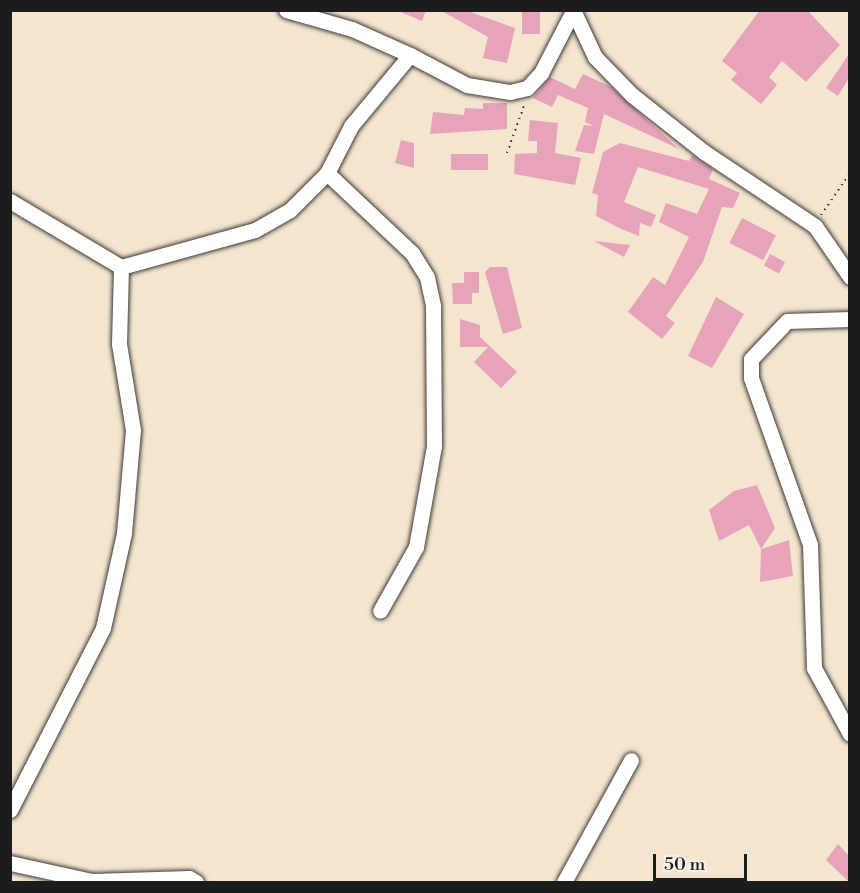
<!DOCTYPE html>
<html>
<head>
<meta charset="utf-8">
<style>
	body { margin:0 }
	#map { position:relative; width:860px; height:893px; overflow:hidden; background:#f4e5ce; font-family:"Libre Bodoni",serif }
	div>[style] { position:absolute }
	.building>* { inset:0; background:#e6a3b9; transform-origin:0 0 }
	.path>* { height:2px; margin-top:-1px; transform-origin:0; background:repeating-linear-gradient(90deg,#3c3a37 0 1.5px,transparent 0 6px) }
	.roads { filter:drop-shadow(0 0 2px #3c3a37) drop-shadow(0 0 2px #3c3a37) }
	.minor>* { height:15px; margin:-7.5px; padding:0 7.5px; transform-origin:7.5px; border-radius:7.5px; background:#fff }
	span { translate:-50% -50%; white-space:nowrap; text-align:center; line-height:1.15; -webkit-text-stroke:4.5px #f7f3e8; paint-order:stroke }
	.frame { position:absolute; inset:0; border:12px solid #1c1c1c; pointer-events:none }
	.scale { position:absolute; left:653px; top:854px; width:94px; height:27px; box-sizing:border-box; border:3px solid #1c1c1c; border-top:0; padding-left:8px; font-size:18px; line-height:21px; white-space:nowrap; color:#1c1c1c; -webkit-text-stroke:4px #f7f3e8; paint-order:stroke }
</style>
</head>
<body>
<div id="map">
	<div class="building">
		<div style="clip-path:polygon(396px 10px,426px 10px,422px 21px)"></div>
		<div style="clip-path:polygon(440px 10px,465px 10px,515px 28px,507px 63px,483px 58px,488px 37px)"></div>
		<div style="left:522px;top:10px;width:18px;height:24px"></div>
		<div style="clip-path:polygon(760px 10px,807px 10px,840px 45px,806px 82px,782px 61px,769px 77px,777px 85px,761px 104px,731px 80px,737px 73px,722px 61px)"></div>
		<div style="clip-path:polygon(849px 54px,849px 78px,838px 96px,826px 88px)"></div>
		<div style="clip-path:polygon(583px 74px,611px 87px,679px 149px,604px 114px,594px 154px,575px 151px,584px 125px,594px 126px,585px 122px,588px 108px,558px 95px,552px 107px,533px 98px,550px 77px,575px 89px)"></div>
		<div style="clip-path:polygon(483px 103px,507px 103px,507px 129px,430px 134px,433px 112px,464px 115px,465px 108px,483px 109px)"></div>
		<div style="clip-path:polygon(530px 120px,558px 123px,555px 153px,581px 158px,575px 185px,514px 174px,515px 154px,537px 153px,537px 141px,528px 141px)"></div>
		<div style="clip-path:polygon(401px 140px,414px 143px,414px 168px,395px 163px)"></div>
		<div style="clip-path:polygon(620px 143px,689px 161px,692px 155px,713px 169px,709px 179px,740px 193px,733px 208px,722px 207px,703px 262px,666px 316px,675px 323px,662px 339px,628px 312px,653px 277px,665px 285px,689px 237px,659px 222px,666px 203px,697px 214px,709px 189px,638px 167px,624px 202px,656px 215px,651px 227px,640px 223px,639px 236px,619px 228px,596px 216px,598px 195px,592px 193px,603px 152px)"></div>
		<div style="left:488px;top:154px;width:16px;height:37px;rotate:90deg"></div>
		<div style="left:742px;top:218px;width:38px;height:28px;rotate:27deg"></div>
		<div style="clip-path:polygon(594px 241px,630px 245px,624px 257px)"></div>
		<div style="left:770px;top:254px;width:17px;height:13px;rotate:28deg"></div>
		<div style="clip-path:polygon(490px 267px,507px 267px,522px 328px,503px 334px,485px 272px)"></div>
		<div style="clip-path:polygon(464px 272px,479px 272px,479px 293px,472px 293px,472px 304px,453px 304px,452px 283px,464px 283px)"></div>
		<div style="clip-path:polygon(716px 297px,744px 314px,712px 368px,688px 356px)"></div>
		<div style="clip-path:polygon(460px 319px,480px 325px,480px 337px,517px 372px,501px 388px,474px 362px,488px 347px,460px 347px)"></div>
		<div style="clip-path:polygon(757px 485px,775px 528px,761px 549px,749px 525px,719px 541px,709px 510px,734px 491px)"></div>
		<div style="clip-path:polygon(789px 540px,793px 576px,760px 582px,761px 549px)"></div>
		<div style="clip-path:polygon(838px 844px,849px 856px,849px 882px,826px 860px)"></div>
	</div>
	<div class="path">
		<div style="left:507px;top:153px;width:53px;rotate:-70.2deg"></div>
		<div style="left:821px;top:215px;width:51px;rotate:-55.4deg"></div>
	</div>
	<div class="roads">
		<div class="minor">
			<div style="left:286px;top:10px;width:69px;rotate:16.1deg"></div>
			<div style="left:352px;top:29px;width:64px;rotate:24.1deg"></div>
			<div style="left:573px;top:10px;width:52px;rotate:64.9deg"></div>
			<div style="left:595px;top:57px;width:53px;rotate:45.8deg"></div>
			<div style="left:632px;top:95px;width:92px;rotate:38.4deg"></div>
			<div style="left:704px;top:152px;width:133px;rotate:33.7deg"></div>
			<div style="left:815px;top:226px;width:62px;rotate:55.5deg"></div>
			<div style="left:327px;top:173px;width:117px;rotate:43.3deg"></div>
			<div style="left:412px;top:253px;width:28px;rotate:58deg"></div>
			<div style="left:427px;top:277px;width:30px;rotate:78deg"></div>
			<div style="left:433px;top:306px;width:140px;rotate:89.6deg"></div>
			<div style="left:434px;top:446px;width:103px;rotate:100.1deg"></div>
			<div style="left:416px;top:547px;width:73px;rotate:119.4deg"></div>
			<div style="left:10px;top:201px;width:129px;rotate:30.7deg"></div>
			<div style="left:121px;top:267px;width:139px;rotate:-15.4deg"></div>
			<div style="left:255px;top:230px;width:40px;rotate:-29.7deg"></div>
			<div style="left:290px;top:210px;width:52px;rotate:-45deg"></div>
			<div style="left:327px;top:173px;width:53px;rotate:-62.9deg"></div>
			<div style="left:351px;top:126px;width:92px;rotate:-50.3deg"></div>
			<div style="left:410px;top:55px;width:64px;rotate:27.8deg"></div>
			<div style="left:467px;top:85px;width:44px;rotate:9.2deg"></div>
			<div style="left:510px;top:92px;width:17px;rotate:-13deg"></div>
			<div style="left:527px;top:88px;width:21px;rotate:-47deg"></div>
			<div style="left:541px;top:73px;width:70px;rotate:-62.7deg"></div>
			<div style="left:850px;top:319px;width:63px;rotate:178.2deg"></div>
			<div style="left:787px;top:321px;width:52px;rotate:133.5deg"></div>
			<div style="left:751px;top:359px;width:19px;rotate:90deg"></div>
			<div style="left:751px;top:378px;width:177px;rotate:70.5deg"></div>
			<div style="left:810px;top:545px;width:123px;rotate:88.1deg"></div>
			<div style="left:814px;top:668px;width:75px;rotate:61.4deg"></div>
			<div style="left:10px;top:810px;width:204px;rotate:-62.9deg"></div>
			<div style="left:103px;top:628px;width:97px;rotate:-77.5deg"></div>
			<div style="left:124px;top:533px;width:103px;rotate:-85deg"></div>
			<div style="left:133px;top:430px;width:87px;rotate:-99.2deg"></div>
			<div style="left:119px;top:344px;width:77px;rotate:-88.5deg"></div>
			<div style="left:10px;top:863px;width:84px;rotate:12.4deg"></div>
			<div style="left:92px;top:881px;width:97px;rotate:-1.8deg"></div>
			<div style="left:189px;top:878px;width:8px;rotate:30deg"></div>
			<div style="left:564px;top:882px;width:139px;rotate:-61.2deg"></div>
		</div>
	</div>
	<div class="frame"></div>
	<div class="scale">50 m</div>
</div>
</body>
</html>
